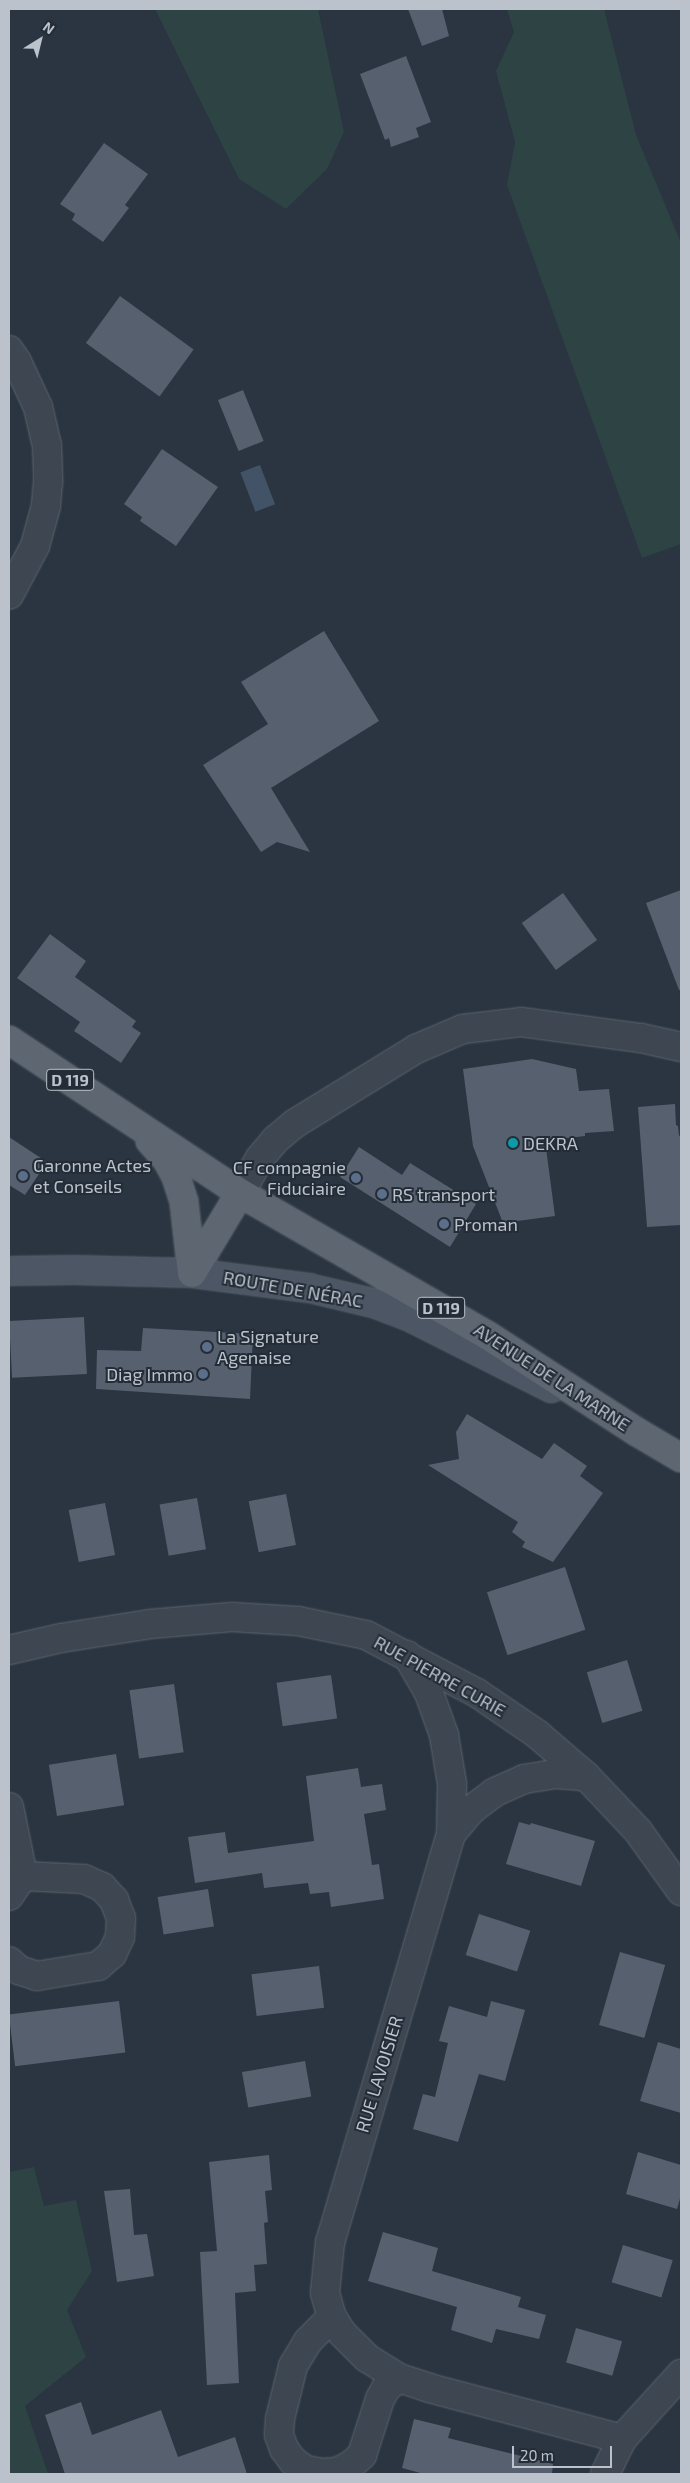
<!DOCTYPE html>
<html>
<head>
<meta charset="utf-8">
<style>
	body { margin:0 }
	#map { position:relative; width:690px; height:2483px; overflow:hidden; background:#2a3541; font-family:"Exo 2",sans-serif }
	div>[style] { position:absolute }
	.green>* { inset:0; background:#2d4344 }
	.water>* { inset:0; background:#425368; transform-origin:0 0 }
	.building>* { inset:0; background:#56606e; transform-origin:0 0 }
	.roads { filter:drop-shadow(0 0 1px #5c656f) drop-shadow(0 0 1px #5c656f) }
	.street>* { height:28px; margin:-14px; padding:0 14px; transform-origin:14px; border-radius:14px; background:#3e4751 }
	.secondary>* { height:28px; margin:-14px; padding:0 14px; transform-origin:14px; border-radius:14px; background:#4d5664 }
	.primary>* { height:28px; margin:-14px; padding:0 14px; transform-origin:14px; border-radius:14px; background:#5d6671 }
	.dots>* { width:14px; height:14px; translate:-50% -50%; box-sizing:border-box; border:2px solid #232c37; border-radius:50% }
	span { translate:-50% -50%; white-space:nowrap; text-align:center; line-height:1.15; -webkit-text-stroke:4px #232c37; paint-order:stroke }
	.shield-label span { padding:1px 4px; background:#232c37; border:1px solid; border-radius:4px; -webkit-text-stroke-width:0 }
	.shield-label { font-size:16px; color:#bbc2cb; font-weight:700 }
	.poi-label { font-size:18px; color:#bbc2cb }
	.left { translate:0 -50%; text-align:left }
	.right { translate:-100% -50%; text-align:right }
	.street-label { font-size:18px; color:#bbc2cb }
	.frame { position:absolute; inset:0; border:10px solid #bbc2cb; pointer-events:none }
	.north { position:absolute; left:15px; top:15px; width:50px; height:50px; -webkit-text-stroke:4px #232c37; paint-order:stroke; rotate:36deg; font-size:14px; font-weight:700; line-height:20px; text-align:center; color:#bbc2cb }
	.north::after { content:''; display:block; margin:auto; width:18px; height:22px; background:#bbc2cb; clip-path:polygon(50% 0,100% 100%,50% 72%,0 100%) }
	.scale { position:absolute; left:512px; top:2446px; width:100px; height:22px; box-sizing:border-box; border:2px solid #bbc2cb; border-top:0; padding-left:6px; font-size:15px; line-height:18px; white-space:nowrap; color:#bbc2cb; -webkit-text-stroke:4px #232c37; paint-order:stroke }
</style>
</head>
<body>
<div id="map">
	<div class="green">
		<div style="clip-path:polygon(155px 9px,318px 9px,344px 132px,327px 169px,286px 209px,239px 179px)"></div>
		<div style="clip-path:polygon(507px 9px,604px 9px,636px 135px,681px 243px,681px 544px,642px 558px,507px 185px,515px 142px,496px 71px,514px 32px)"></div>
		<div style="clip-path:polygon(34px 2167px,44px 2206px,76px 2200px,92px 2271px,67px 2310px,86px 2357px,25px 2406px,48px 2474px,9px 2474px,9px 2172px)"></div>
	</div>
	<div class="water">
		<div style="left:260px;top:465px;width:42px;height:21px;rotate:69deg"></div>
	</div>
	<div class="building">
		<div style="clip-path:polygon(408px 9px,442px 9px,449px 36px,422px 46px)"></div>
		<div style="clip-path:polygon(406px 56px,431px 122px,416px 128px,419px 137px,391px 147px,389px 138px,385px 140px,360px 74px)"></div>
		<div style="clip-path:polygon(104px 143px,148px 174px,125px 205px,129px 208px,103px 242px,72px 220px,75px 214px,60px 204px)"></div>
		<div style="left:120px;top:296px;width:91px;height:58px;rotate:36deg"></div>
		<div style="left:243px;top:390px;width:55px;height:27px;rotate:68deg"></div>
		<div style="clip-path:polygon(162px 449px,218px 487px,176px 546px,140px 521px,142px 517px,124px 504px)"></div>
		<div style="clip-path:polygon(324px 631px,379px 721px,271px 788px,310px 852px,277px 842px,261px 852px,203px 765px,268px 724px,241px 682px)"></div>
		<div style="clip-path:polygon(681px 890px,681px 990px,679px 990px,646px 903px)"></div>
		<div style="left:563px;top:893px;width:58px;height:51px;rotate:54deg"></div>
		<div style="clip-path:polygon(50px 934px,86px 961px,75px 977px,136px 1021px,132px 1027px,141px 1033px,121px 1063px,74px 1031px,80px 1022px,17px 978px)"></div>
		<div style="clip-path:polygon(532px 1059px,576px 1069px,579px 1091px,609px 1089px,614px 1131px,585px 1133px,585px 1136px,552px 1140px,553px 1147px,546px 1148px,555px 1216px,503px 1223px,473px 1146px,463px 1069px)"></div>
		<div style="clip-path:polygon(675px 1104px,676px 1125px,678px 1126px,679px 1136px,681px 1135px,681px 1225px,647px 1227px,638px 1107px)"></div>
		<div style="clip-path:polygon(9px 1137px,47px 1162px,25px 1195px,9px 1185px)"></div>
		<div style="clip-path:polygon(359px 1147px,402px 1175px,410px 1163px,476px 1204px,450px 1247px,340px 1177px)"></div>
		<div style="left:84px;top:1317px;width:57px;height:75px;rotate:87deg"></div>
		<div style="clip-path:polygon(143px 1328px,253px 1334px,250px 1399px,96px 1389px,97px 1350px,141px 1351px)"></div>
		<div style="clip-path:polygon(467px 1414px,542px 1459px,554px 1443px,587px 1466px,580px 1476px,603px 1493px,553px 1562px,522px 1547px,525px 1542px,512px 1532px,518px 1522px,428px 1465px,459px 1459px,456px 1432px)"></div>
		<div style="left:286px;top:1494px;width:52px;height:38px;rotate:79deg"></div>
		<div style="left:197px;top:1498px;width:52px;height:38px;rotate:80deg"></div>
		<div style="left:105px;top:1503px;width:53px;height:37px;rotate:79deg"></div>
		<div style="left:565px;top:1567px;width:66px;height:82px;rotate:72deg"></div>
		<div style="left:627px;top:1660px;width:53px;height:42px;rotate:73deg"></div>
		<div style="left:331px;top:1675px;width:44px;height:55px;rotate:82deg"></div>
		<div style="left:174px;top:1684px;width:69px;height:45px;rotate:82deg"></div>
		<div style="left:116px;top:1754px;width:52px;height:68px;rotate:81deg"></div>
		<div style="clip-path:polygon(358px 1768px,361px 1787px,382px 1784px,386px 1810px,364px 1814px,372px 1865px,379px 1864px,384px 1899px,331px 1907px,329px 1892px,310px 1894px,308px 1883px,264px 1888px,262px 1873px,195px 1883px,188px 1837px,225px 1832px,228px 1853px,314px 1841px,306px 1776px)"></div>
		<div style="clip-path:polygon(519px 1822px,530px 1825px,531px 1823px,595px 1841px,581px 1886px,506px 1864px)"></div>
		<div style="left:208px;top:1889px;width:38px;height:51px;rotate:81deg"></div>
		<div style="left:479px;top:1914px;width:54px;height:43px;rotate:18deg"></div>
		<div style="left:620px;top:1952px;width:47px;height:76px;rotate:16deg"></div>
		<div style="left:319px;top:1966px;width:42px;height:68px;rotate:83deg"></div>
		<div style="left:119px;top:2001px;width:52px;height:111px;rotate:83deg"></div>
		<div style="clip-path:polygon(491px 2001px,525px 2010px,505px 2081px,479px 2074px,458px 2142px,413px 2129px,423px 2094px,435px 2097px,448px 2043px,439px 2041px,449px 2006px,487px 2017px)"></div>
		<div style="clip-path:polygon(658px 2042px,681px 2049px,681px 2113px,640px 2101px)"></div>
		<div style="left:305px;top:2061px;width:36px;height:64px;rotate:80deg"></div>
		<div style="clip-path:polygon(638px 2152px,681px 2165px,681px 2195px,677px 2209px,626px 2194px)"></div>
		<div style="clip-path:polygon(269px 2155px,272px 2190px,265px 2191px,268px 2222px,264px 2223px,267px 2264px,254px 2265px,256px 2291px,235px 2293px,239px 2383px,207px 2385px,200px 2252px,217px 2251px,209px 2162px)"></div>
		<div style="clip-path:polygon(130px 2189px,134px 2235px,147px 2234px,154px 2276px,117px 2282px,104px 2191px)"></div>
		<div style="clip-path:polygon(383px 2232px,438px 2248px,432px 2271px,521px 2297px,518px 2307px,546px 2315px,539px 2339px,496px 2329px,492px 2343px,451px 2330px,457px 2307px,368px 2281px)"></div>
		<div style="left:623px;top:2245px;width:52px;height:39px;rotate:17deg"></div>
		<div style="left:576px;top:2328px;width:48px;height:36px;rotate:16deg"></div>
		<div style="clip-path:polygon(81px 2402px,92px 2435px,161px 2410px,178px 2457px,235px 2437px,247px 2474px,65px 2474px,45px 2415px)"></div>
		<div style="clip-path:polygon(414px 2419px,451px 2428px,448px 2438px,553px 2464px,552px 2474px,424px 2474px,402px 2468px)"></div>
	</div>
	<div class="roads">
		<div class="street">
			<div style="left:9px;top:350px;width:14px;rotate:56deg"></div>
			<div style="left:17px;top:362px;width:50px;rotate:65deg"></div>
			<div style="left:38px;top:407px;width:39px;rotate:77deg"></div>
			<div style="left:47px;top:445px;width:37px;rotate:88deg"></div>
			<div style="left:48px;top:482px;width:24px;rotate:95deg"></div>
			<div style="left:46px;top:506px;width:41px;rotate:105.4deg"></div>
			<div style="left:35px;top:546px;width:55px;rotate:118deg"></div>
			<div style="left:240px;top:1193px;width:40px;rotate:-60.3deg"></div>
			<div style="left:260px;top:1158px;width:23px;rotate:-50deg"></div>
			<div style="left:275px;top:1140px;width:25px;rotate:-40deg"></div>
			<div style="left:294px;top:1124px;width:143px;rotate:-31.6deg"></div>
			<div style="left:416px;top:1049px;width:51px;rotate:-23.1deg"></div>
			<div style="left:463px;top:1029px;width:58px;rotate:-6.9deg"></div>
			<div style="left:521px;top:1022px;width:121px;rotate:7.6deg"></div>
			<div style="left:641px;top:1038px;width:41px;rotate:12.7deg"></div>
			<div style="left:9px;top:1650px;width:53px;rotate:-13deg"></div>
			<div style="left:61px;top:1638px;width:90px;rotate:-8.9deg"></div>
			<div style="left:150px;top:1624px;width:82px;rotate:-4.9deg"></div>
			<div style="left:232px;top:1617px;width:66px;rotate:3.5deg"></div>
			<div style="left:298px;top:1621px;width:69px;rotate:11.6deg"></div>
			<div style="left:366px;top:1635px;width:125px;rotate:27.6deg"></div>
			<div style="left:477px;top:1693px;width:73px;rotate:34.3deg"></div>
			<div style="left:537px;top:1734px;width:65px;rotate:40.6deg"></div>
			<div style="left:586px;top:1776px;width:76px;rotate:46.6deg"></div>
			<div style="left:638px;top:1831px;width:74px;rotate:54.4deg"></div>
			<div style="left:407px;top:1655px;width:44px;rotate:59.9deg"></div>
			<div style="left:429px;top:1693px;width:45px;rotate:70.3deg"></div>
			<div style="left:444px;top:1735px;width:50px;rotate:80.7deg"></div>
			<div style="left:452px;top:1784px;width:50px;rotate:91.1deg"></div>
			<div style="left:451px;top:1834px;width:426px;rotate:106.5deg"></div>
			<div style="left:330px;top:2242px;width:51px;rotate:95.6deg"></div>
			<div style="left:325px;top:2293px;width:25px;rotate:74deg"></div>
			<div style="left:332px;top:2317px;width:19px;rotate:58deg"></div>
			<div style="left:342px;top:2333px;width:35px;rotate:45deg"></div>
			<div style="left:367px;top:2358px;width:38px;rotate:32deg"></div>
			<div style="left:399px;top:2378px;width:32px;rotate:18deg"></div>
			<div style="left:429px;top:2388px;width:200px;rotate:14.8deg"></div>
			<div style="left:9px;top:1807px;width:70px;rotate:78.5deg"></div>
			<div style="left:451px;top:1834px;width:31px;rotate:-50deg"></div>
			<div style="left:471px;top:1810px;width:30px;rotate:-37deg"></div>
			<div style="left:495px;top:1792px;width:32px;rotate:-24deg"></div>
			<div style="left:524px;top:1779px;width:31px;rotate:-9deg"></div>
			<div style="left:555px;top:1774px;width:31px;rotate:4deg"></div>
			<div style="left:9px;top:1896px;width:24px;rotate:-55deg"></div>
			<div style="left:23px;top:1876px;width:61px;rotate:2.8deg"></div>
			<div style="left:84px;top:1879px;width:20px;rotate:24deg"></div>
			<div style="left:102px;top:1887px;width:18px;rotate:47deg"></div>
			<div style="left:114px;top:1900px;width:19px;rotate:69deg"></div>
			<div style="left:121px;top:1918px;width:19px;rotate:93deg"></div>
			<div style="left:120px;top:1937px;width:19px;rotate:115deg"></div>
			<div style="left:112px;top:1954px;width:18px;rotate:139deg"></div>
			<div style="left:98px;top:1966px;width:62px;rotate:170.7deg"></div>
			<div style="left:37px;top:1976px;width:19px;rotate:-162deg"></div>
			<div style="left:19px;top:1970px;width:13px;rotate:-138deg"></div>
			<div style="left:332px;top:2317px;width:34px;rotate:135deg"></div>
			<div style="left:308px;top:2341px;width:29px;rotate:121deg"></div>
			<div style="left:293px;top:2366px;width:55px;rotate:103.8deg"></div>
			<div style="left:280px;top:2419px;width:16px;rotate:94deg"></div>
			<div style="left:279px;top:2435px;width:15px;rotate:70deg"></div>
			<div style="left:284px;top:2449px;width:15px;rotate:53deg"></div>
			<div style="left:293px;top:2461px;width:16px;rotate:35deg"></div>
			<div style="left:306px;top:2470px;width:15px;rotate:11deg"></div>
			<div style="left:321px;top:2473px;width:16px;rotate:-4deg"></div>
			<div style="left:337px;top:2472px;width:16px;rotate:-27deg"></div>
			<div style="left:351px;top:2465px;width:15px;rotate:-42deg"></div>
			<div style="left:362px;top:2455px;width:59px;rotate:-72.2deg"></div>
			<div style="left:380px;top:2399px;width:13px;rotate:-61deg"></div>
			<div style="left:386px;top:2388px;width:16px;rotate:-38deg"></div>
			<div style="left:605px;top:2474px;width:39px;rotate:-64deg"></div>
			<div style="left:622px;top:2439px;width:88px;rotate:-47.8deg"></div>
		</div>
		<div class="secondary">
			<div style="left:9px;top:1271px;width:65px;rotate:-0.9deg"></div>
			<div style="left:74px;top:1270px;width:118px;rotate:1.5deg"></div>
			<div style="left:192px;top:1273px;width:118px;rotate:7.3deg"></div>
			<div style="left:309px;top:1288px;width:69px;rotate:13.4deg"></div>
			<div style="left:376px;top:1304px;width:39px;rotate:21deg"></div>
			<div style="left:412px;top:1318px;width:156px;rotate:26.7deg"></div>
		</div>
		<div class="primary">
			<div style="left:9px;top:1040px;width:277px;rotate:33.5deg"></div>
			<div style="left:240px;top:1193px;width:285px;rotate:29.9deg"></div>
			<div style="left:487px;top:1335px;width:179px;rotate:32.9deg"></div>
			<div style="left:637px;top:1432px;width:51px;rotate:30.6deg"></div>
			<div style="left:150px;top:1141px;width:25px;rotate:48deg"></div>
			<div style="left:167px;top:1160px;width:19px;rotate:62deg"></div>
			<div style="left:176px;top:1177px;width:26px;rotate:72deg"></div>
			<div style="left:184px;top:1202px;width:71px;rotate:83.6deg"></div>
			<div style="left:192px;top:1273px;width:93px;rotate:-59deg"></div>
		</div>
	</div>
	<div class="dots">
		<div style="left:513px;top:1143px;background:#0f9aa8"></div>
		<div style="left:23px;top:1176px;background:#5c6f8a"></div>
		<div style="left:356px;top:1178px;background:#5c6f8a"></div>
		<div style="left:382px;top:1194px;background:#5c6f8a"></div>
		<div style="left:444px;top:1224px;background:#5c6f8a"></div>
		<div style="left:207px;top:1347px;background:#5c6f8a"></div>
		<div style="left:203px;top:1374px;background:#5c6f8a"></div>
	</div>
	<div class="shield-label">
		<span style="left:70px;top:1080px">D 119</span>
		<span style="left:441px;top:1308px">D 119</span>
	</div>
	<div class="poi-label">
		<span class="left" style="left:523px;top:1143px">DEKRA</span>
		<span class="left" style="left:33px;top:1176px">Garonne Actes<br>et Conseils</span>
		<span class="right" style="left:346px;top:1178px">CF compagnie<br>Fiduciaire</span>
		<span class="left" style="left:392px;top:1194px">RS transport</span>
		<span class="left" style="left:454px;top:1224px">Proman</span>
		<span class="left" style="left:217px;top:1347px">La Signature<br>Agenaise</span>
		<span class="right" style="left:193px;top:1374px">Diag Immo</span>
	</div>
	<div class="street-label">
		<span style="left:293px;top:1289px;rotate:10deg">ROUTE DE NÉRAC</span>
		<span style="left:552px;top:1377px;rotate:33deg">AVENUE DE LA MARNE</span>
		<span style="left:440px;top:1676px;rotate:29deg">RUE PIERRE CURIE</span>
		<span style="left:379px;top:2074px;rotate:-73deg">RUE LAVOISIER</span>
	</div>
	<div class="frame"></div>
	<div class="north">N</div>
	<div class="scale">20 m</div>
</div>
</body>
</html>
